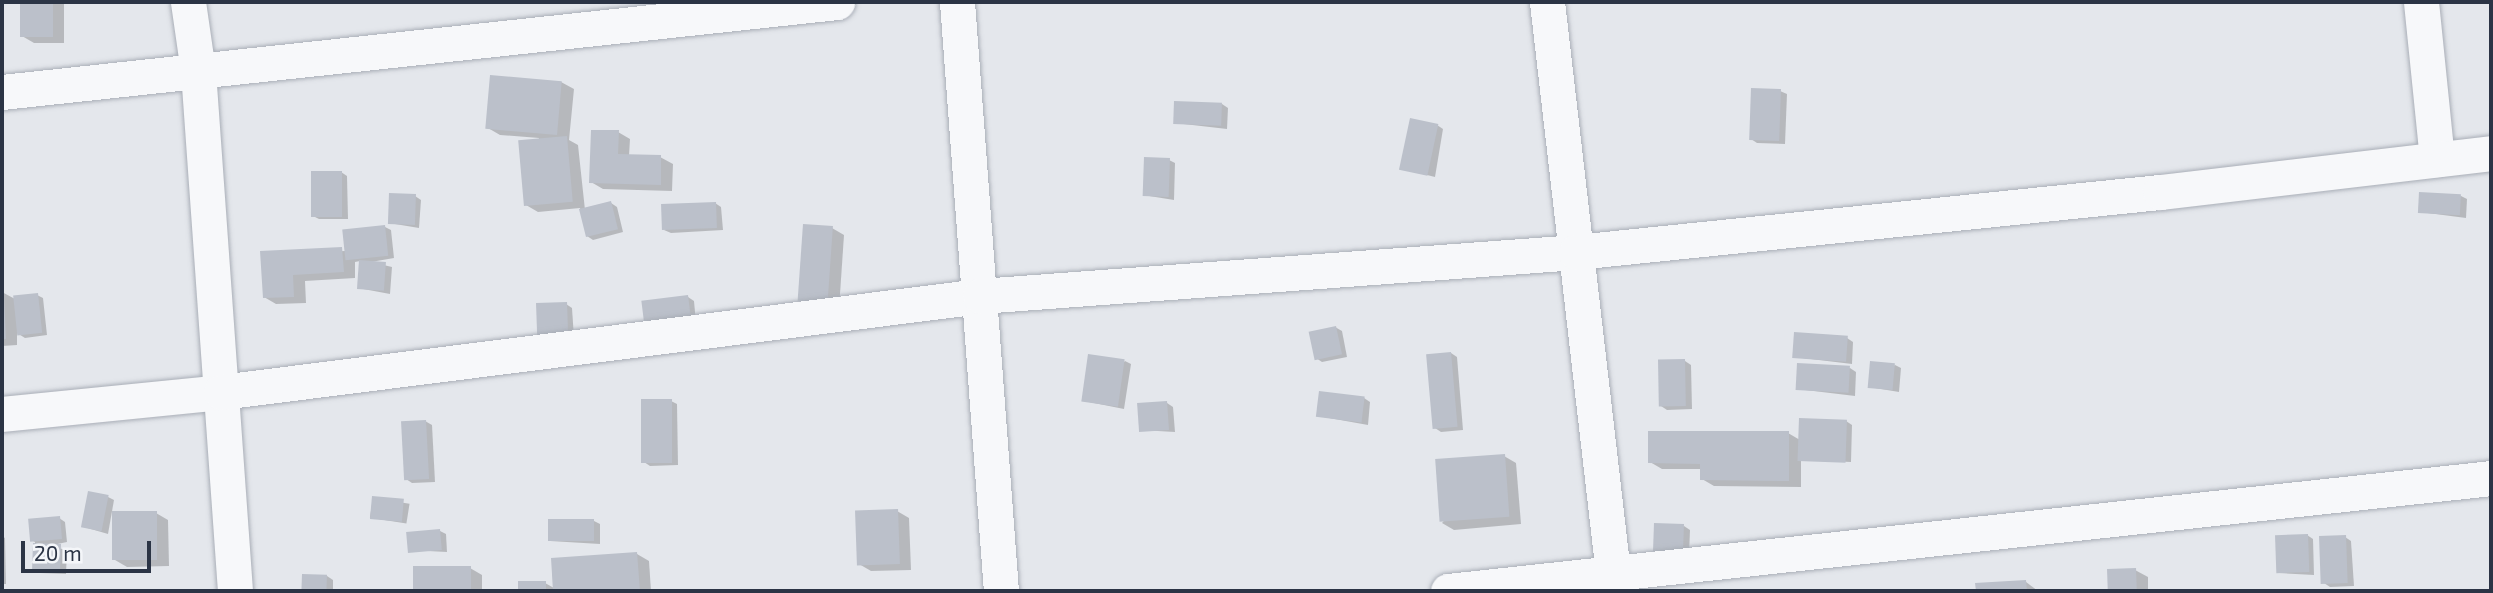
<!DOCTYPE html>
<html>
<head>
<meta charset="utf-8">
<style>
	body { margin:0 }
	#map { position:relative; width:2493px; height:593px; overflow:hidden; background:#e4e7ec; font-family:"Exo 2",sans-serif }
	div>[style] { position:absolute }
	.shadow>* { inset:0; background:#0003; transform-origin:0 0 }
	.building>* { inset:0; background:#bbc0ca; transform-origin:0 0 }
	.roads { filter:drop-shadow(0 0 2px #a9aeb7) drop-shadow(0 0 2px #a9aeb7) }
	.street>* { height:35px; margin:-17.5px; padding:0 17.5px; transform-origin:17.5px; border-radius:17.5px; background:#f7f8fa }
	span { translate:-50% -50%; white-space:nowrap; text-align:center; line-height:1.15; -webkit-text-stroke:5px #f4f6f9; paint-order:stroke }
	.frame { position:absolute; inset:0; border:4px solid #2b3445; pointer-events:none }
	.scale { position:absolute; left:21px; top:541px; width:130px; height:32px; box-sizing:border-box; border:4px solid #2b3445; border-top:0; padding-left:9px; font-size:21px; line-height:24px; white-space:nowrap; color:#2b3445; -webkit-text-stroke:5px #f4f6f9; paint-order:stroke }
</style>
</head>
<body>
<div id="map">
	<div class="shadow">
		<div style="clip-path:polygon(22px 2px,64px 2px,64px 43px,34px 43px,22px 36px)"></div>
		<div style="clip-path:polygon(561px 82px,574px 89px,569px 140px,578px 145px,585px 210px,611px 203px,617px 207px,623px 232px,593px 240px,587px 236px,580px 208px,538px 212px,526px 205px,539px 138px,500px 135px,488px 128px)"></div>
		<div style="clip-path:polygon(1780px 91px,1787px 94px,1785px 144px,1757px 143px,1751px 139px)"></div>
		<div style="clip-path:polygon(1222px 104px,1228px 108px,1227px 129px,1175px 123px)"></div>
		<div style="clip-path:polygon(1437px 125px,1443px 129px,1435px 177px,1403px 169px)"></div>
		<div style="clip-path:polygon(618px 132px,630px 139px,629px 156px,660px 157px,673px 164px,672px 191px,603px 189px,591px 182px)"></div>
		<div style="clip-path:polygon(1169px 160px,1175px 163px,1174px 200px,1143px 195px)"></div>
		<div style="clip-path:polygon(341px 172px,347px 176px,348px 219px,319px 219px,313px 216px)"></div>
		<div style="clip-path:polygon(415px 196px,421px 200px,419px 228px,389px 223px)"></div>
		<div style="clip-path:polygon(2461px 196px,2467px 199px,2466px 218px,2420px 212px)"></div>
		<div style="clip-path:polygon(715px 203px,721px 207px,723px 230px,671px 233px,664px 230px)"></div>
		<div style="clip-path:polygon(385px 227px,391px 230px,394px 258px,371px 262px,392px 267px,390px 294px,358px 288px,360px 261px,355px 262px,355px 278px,305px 281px,306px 303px,276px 304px,264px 297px,262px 253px,346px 251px)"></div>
		<div style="clip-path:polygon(832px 228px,844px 235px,839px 309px,812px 307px)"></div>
		<div style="clip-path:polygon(2px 292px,15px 299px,37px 295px,43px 298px,47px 335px,25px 338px,17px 333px,17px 345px,2px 346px)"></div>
		<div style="clip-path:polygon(688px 297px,694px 301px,696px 323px,652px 327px)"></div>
		<div style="clip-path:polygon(566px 304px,572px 308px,574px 338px,540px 336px)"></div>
		<div style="clip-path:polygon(1335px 327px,1342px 331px,1347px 357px,1322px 362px,1316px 358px)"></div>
		<div style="clip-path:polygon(1847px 338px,1853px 342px,1852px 364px,1794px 357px)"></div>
		<div style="clip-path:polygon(1451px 353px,1457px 357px,1463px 430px,1441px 432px,1435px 428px)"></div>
		<div style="clip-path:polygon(1125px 361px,1131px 364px,1124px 409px,1084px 401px)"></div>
		<div style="clip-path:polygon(1685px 361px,1691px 365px,1692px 409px,1667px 410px,1661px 406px)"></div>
		<div style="clip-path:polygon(1895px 365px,1901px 368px,1899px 392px,1869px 387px)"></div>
		<div style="clip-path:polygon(1850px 368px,1856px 372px,1855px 396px,1797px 389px)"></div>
		<div style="clip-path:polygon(1364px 398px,1370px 402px,1368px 425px,1318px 416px)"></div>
		<div style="clip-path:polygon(671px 401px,677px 404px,678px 465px,650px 466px,644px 462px)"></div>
		<div style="clip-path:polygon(1167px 403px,1173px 407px,1175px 432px,1140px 430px)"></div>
		<div style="clip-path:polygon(425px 421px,432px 425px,435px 482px,412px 483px,406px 479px)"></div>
		<div style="clip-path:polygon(1846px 421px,1852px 425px,1851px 462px,1801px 460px,1801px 487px,1714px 486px,1702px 479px,1702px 469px,1662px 469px,1650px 462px,1788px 433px,1800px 440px)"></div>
		<div style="clip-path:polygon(1504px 456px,1516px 463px,1521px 524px,1454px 530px,1442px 523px)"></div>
		<div style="clip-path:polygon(108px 497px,114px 500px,108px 534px,84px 527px)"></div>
		<div style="left:373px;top:498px;width:37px;height:20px;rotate:9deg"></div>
		<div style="clip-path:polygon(897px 511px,909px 518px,911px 570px,871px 571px,859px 564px)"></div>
		<div style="clip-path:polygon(156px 513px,168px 520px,169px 566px,127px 567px,115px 560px)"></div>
		<div style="clip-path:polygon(59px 518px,65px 522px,67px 542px,48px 546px,67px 550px,66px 574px,40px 573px,34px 570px,35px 542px,31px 540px)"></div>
		<div style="clip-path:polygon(594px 521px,600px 524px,600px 544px,550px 541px)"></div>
		<div style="clip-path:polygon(1684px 526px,1690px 530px,1689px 555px,1661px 553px)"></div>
		<div style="clip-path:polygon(440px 531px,446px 534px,447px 552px,408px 550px)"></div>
		<div style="clip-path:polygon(2307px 535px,2313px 539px,2314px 575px,2279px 573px)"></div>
		<div style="clip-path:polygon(2px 536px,5px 538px,6px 584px,2px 584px)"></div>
		<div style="clip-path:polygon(2345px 537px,2351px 541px,2354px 586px,2330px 587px,2324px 583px)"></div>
		<div style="clip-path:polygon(637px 554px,649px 561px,651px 591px,555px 591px,552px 559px)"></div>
		<div style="clip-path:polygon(414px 568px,470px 568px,482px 575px,482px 591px,414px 591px)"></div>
		<div style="clip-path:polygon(2109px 570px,2135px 570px,2148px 577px,2148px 591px,2110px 591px)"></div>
		<div style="clip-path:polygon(304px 576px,327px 576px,333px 580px,333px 591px,303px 591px)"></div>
		<div style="clip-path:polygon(2026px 582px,2038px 591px,1977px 591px,1977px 584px)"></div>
		<div style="clip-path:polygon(545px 583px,554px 588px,552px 591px,520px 591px,520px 584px)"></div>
	</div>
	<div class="building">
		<div style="left:20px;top:2px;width:33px;height:35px"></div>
		<div style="left:490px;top:75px;width:72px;height:54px;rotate:5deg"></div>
		<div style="left:1751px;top:88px;width:30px;height:52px;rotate:2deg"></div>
		<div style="left:1174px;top:101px;width:48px;height:23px;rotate:2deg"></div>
		<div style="left:1410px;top:118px;width:29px;height:53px;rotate:12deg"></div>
		<div style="clip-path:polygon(591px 130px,619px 130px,618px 154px,661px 155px,661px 185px,589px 183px)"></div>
		<div style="left:567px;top:136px;width:66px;height:49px;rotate:85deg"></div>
		<div style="left:1144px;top:157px;width:26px;height:39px;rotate:2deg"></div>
		<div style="left:311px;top:171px;width:31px;height:46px"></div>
		<div style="left:2419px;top:192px;width:42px;height:21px;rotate:3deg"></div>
		<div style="left:389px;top:193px;width:27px;height:31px;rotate:2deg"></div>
		<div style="left:611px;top:201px;width:29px;height:33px;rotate:76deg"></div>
		<div style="left:716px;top:202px;width:26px;height:55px;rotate:88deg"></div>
		<div style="left:803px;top:224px;width:30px;height:77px;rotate:4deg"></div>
		<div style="left:385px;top:225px;width:31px;height:43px;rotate:84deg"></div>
		<div style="clip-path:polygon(342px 247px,344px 272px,293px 275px,294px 297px,263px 298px,260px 251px)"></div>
		<div style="left:359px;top:260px;width:27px;height:29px;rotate:4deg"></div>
		<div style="left:38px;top:293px;width:40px;height:25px;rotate:84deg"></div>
		<div style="left:688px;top:295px;width:25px;height:47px;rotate:83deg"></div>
		<div style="clip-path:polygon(2px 296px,4px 296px,6px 339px,2px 339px)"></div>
		<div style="left:567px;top:302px;width:34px;height:31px;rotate:88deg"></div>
		<div style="left:1336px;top:326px;width:29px;height:28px;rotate:78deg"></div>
		<div style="left:1794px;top:332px;width:54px;height:26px;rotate:4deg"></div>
		<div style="left:1451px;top:352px;width:75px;height:25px;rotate:85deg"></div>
		<div style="left:1088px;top:354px;width:37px;height:48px;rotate:8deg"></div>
		<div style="left:1685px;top:359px;width:47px;height:27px;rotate:89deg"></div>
		<div style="left:1870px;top:361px;width:25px;height:27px;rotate:5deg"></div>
		<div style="left:1797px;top:363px;width:53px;height:27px;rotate:3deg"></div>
		<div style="left:1319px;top:391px;width:46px;height:26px;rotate:7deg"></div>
		<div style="left:641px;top:399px;width:31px;height:64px"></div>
		<div style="left:1167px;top:401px;width:29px;height:30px;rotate:86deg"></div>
		<div style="left:1799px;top:418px;width:48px;height:43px;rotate:2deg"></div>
		<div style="left:426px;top:420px;width:59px;height:25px;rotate:87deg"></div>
		<div style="clip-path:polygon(1648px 431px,1789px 431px,1789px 481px,1700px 480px,1700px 464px,1648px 463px)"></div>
		<div style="left:1505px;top:454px;width:63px;height:70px;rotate:86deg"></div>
		<div style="left:88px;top:491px;width:21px;height:37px;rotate:11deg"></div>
		<div style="left:372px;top:496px;width:32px;height:23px;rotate:5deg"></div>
		<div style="left:898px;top:509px;width:55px;height:43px;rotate:88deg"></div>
		<div style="left:157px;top:511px;width:49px;height:45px;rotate:90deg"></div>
		<div style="left:60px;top:516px;width:23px;height:32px;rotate:85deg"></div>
		<div style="left:594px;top:519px;width:22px;height:46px;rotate:90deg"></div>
		<div style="left:1654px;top:523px;width:30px;height:28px;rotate:2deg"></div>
		<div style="left:440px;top:529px;width:21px;height:34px;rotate:85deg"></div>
		<div style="left:2308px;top:534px;width:38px;height:33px;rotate:88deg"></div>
		<div style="left:2346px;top:535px;width:48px;height:27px;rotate:88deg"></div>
		<div style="left:33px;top:543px;width:28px;height:28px;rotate:2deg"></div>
		<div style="clip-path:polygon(637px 552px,640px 591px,553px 591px,551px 558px)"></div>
		<div style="left:413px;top:566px;width:58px;height:25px"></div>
		<div style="left:2136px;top:568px;width:23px;height:29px;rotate:88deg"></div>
		<div style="left:302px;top:574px;width:25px;height:17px;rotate:2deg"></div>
		<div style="clip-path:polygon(2026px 580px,2027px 591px,1976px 591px,1975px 583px)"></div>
		<div style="left:546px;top:581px;width:10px;height:28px;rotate:90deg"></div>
	</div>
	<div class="roads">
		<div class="street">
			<div style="left:188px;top:2px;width:70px;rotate:81.8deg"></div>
			<div style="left:198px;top:71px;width:521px;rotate:85.93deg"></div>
			<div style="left:957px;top:2px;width:591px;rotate:85.73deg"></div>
			<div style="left:1547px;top:2px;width:593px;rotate:83.41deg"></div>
			<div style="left:2421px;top:2px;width:158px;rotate:84.2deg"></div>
			<div style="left:2px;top:92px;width:840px;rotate:-6.15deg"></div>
			<div style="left:2px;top:414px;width:220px;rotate:-5.7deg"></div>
			<div style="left:221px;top:392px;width:765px;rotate:-7.21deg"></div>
			<div style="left:980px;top:296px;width:598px;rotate:-4.22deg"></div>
			<div style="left:1576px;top:252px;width:587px;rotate:-5.87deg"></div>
			<div style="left:2160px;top:192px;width:333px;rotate:-6.7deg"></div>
			<div style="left:1448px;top:591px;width:1049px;rotate:-6.18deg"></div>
		</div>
	</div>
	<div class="frame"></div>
	<div class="scale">20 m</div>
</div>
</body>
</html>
